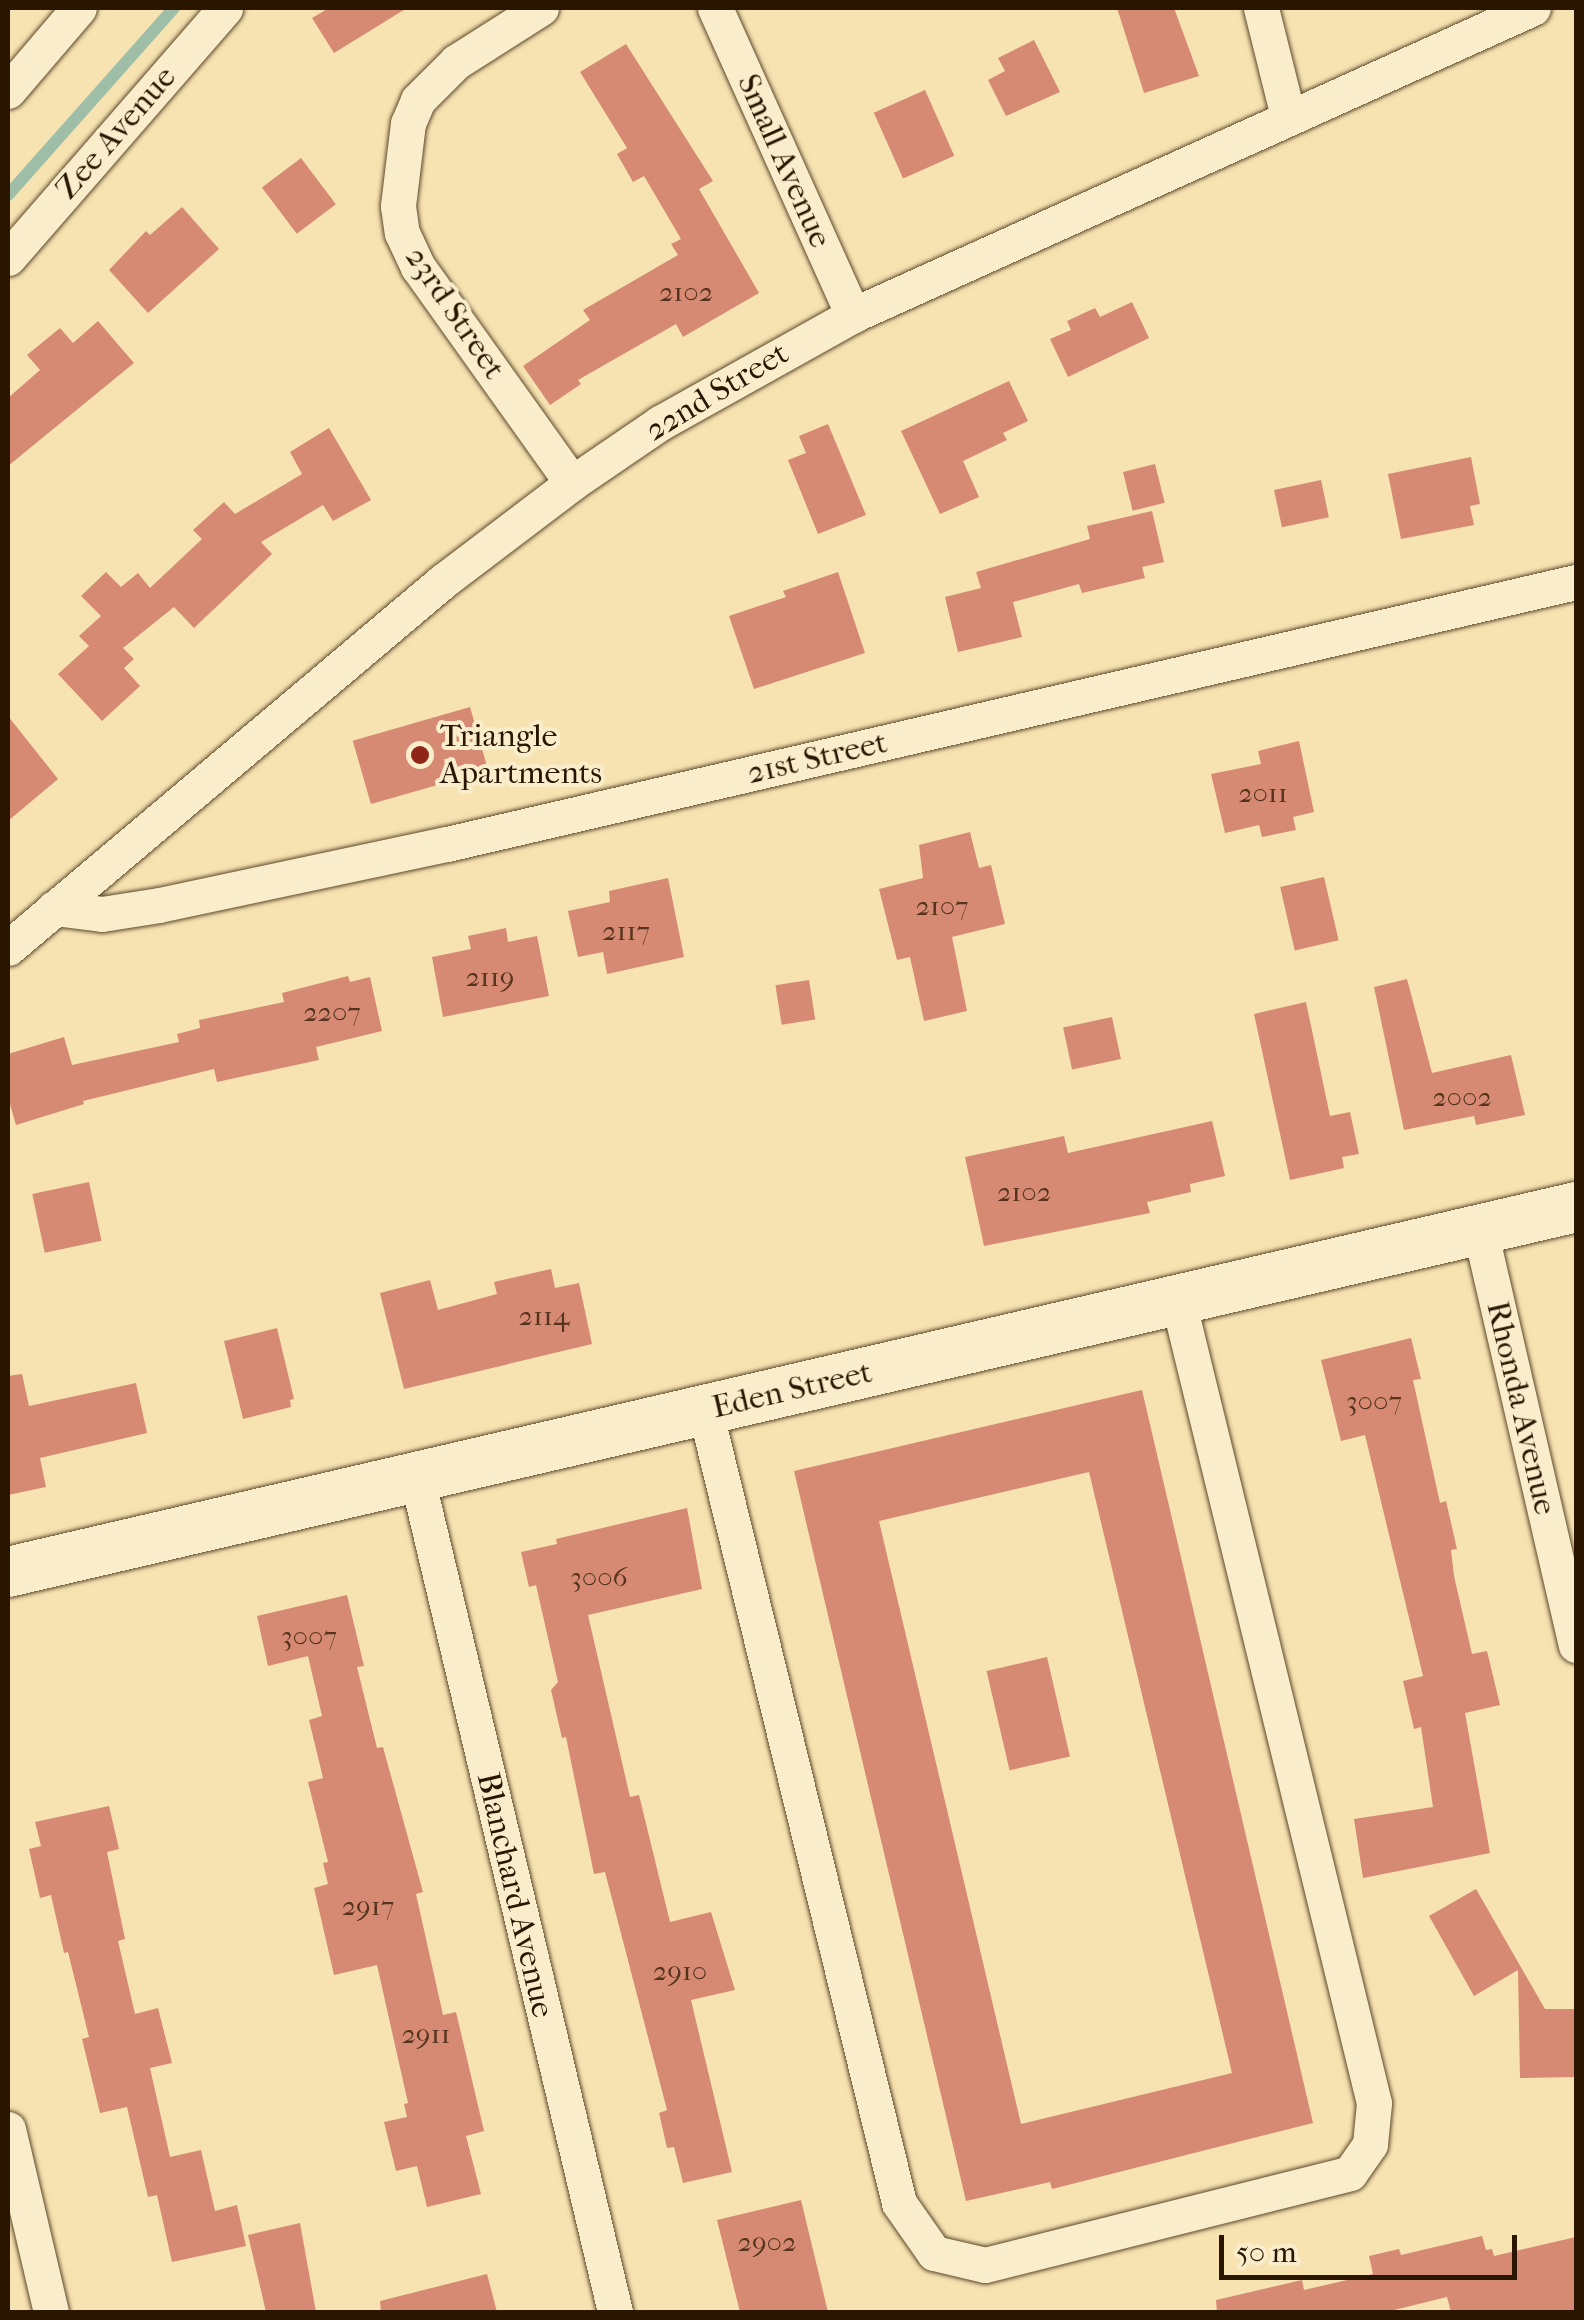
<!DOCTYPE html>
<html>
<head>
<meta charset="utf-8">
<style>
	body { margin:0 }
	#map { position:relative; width:1584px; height:2320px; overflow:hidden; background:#f7e3b1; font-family:"IM FELL French Canon",serif }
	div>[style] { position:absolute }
	.stream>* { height:12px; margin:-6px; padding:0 6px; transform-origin:6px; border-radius:6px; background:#9ebea8 }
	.building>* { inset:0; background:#d68a73; transform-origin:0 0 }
	.roads { filter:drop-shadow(0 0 2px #5d492c) drop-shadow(0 0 2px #5d492c) }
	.street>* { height:35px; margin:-17.5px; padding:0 17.5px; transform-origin:17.5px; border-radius:17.5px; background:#faedcc }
	.secondary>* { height:50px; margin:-25px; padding:0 25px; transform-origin:25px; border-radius:25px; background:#faedcc }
	.dots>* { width:28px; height:28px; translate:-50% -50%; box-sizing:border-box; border:5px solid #faedcc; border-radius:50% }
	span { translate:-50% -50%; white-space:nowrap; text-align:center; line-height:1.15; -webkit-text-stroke:8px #faedcc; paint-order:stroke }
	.number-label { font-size:28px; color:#55331d }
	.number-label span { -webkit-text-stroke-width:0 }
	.street-label { font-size:32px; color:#2a1600 }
	.poi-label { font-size:32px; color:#2a1600 }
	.left { translate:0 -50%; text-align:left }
	.frame { position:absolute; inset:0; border:10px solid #2a1600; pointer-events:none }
	.scale { position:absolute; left:1219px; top:2235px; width:298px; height:45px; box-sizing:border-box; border:5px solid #2a1600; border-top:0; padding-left:12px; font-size:30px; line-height:35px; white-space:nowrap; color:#2a1600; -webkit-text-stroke:8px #faedcc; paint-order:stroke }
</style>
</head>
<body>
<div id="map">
	<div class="stream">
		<div style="left:8px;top:195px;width:250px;rotate:-48.4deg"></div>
	</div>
	<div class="building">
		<div style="clip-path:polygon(329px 8px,407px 8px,334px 53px,312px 18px)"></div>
		<div style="clip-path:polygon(1117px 8px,1174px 8px,1199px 76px,1144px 93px)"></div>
		<div style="clip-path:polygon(1034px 40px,1060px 92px,1006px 116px,988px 80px,1005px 71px,998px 58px)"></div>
		<div style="clip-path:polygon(626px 44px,713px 181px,699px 189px,759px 293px,683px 337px,676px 324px,578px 380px,581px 384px,550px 405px,523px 366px,590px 320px,583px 310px,678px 255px,671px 244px,681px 239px,644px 176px,633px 182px,617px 154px,627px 148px,580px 72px)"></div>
		<div style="left:925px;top:90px;width:72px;height:56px;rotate:66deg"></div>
		<div style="left:301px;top:158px;width:58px;height:49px;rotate:53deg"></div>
		<div style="clip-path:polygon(182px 207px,219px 249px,148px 313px,109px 270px,146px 231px,150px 235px)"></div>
		<div style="clip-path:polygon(1132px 302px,1149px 338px,1068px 377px,1050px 339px,1071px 330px,1067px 321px,1095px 308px,1100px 317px)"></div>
		<div style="clip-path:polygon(98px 321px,134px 363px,8px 466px,8px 398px,40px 370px,27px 355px,60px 328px,73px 343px)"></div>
		<div style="clip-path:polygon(1009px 381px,1028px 421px,1003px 433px,1007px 440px,963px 461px,979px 497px,940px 514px,901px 431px)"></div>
		<div style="clip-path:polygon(828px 424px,866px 515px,818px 534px,788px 460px,806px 453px,799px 436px)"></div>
		<div style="clip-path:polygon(329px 428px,371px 500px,333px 521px,323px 505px,261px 542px,272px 554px,194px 628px,174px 607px,123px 648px,134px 659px,124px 668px,140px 686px,102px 721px,58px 674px,89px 646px,79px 636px,101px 616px,81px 596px,106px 572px,121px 587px,138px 573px,150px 588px,202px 539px,193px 530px,224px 502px,235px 514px,302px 474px,290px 452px)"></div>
		<div style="clip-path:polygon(1471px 457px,1480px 504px,1470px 506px,1474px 525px,1401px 539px,1388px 474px)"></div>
		<div style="left:1155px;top:464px;width:40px;height:33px;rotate:76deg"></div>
		<div style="left:1321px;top:480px;width:38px;height:48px;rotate:78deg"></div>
		<div style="clip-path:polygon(1152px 511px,1164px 562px,1142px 567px,1145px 578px,1082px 593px,1079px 584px,1013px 602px,1022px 637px,958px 652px,945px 597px,981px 588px,976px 572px,1090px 539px,1087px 526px)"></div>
		<div style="clip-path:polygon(838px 572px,865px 653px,754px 689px,729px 616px,786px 597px,783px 591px)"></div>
		<div style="left:470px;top:707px;width:66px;height:122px;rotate:74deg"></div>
		<div style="clip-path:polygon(8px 716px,58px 779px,8px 821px)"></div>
		<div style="clip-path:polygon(1299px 741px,1314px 812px,1293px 817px,1296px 830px,1262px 837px,1259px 825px,1225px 833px,1211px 774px,1261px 764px,1258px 751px)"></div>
		<div style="clip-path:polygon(970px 832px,979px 868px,991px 865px,1005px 924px,952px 937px,967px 1011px,924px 1021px,910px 957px,897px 960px,879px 889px,923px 878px,919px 845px)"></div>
		<div style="left:1324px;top:877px;width:65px;height:45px;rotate:77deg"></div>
		<div style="clip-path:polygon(668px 878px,684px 957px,607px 974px,603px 952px,578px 957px,568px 911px,610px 902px,609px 891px)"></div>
		<div style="clip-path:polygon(506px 928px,508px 942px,537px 936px,549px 996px,443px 1017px,432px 957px,471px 949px,468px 936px)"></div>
		<div style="clip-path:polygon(348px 976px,350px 982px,370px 977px,382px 1031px,316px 1047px,319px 1060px,217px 1082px,214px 1069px,83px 1101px,84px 1104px,16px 1125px,8px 1097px,8px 1054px,64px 1037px,72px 1065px,179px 1042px,177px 1034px,200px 1028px,199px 1020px,284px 1002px,282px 993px)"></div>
		<div style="clip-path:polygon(1407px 979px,1432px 1073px,1511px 1055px,1525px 1115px,1476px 1125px,1474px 1116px,1404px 1130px,1374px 987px)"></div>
		<div style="left:809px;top:980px;width:40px;height:34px;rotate:81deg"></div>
		<div style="clip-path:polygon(1306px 1002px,1330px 1116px,1350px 1112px,1359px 1154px,1342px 1157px,1344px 1168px,1290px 1180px,1254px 1014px)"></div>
		<div style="left:1112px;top:1017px;width:43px;height:50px;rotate:78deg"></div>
		<div style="clip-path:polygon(1212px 1121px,1225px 1176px,1190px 1184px,1191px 1192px,1147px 1202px,1150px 1213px,984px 1246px,965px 1157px,1064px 1136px,1068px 1153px)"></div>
		<div style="left:89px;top:1182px;width:60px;height:58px;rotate:78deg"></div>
		<div style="clip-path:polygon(551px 1269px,555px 1288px,579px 1283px,592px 1344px,404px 1389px,380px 1293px,430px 1280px,438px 1310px,497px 1294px,494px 1282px)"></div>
		<div style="clip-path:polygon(277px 1328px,294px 1399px,290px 1400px,291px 1407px,243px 1419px,224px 1341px)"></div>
		<div style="clip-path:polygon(1411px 1338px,1421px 1379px,1413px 1380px,1440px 1503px,1446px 1501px,1457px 1549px,1451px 1550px,1454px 1576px,1472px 1654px,1487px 1651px,1500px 1705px,1465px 1713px,1490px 1853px,1363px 1878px,1354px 1819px,1433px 1807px,1421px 1727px,1414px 1729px,1403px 1681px,1423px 1676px,1365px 1435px,1341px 1441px,1321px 1360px)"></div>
		<div style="clip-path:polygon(22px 1374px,29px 1406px,136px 1383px,147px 1433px,40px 1458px,46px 1487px,8px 1495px,8px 1376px)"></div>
		<div style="clip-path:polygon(evenodd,1142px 1390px,1313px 2123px,1052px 2189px,1050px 2182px,966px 2201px,794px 1471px,1142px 1390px,1089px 1472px,1232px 2073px,1021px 2124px,879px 1521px,1089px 1472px)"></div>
		<div style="clip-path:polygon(687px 1508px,702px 1589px,588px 1615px,630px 1797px,639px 1795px,670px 1922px,711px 1912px,735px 1990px,691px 2000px,732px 2172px,683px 2183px,674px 2147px,667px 2148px,659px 2113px,667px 2110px,605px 1872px,594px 1874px,566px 1737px,562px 1738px,551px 1690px,558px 1682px,536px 1585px,529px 1587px,521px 1552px,557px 1544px,556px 1539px)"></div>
		<div style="clip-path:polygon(347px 1595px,364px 1666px,357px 1667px,377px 1748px,383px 1747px,423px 1892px,416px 1894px,443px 2015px,456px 2012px,484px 2131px,466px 2136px,481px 2194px,427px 2207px,417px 2166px,396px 2171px,384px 2122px,407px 2117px,404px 2104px,408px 2103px,377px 1965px,334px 1975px,314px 1888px,328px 1884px,323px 1863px,328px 1862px,308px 1782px,323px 1778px,309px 1720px,322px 1716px,308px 1656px,268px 1666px,257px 1616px)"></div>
		<div style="left:1047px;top:1657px;width:102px;height:62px;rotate:77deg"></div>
		<div style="clip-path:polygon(109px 1806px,119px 1849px,107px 1852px,125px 1939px,118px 1941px,135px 2014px,158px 2008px,172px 2063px,150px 2068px,170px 2157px,201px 2150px,215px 2211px,237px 2205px,246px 2246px,172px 2262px,157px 2195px,148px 2197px,127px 2107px,100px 2113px,82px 2039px,89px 2037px,68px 1952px,64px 1953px,51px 1895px,40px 1898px,29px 1849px,41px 1846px,35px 1822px)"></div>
		<div style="clip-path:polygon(1476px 1889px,1545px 2009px,1576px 2009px,1576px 2077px,1520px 2078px,1518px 1970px,1474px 1996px,1429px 1916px)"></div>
		<div style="clip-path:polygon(801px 2200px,828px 2312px,740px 2312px,717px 2220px)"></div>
		<div style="clip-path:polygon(300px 2223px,316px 2312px,266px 2312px,248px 2235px)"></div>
		<div style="clip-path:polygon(1482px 2236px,1486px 2250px,1492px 2249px,1494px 2256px,1576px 2237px,1576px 2312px,1451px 2312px,1447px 2297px,1386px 2312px,1217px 2312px,1216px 2300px,1302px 2280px,1304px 2290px,1373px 2274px,1369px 2256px,1399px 2249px,1401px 2255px)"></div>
		<div style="clip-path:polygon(487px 2274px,497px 2312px,381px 2312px,380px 2301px)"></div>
	</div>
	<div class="roads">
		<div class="street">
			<div style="left:541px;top:8px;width:101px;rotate:147.6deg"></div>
			<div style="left:456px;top:62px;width:54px;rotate:135deg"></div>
			<div style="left:418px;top:100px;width:25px;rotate:113deg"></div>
			<div style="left:408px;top:123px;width:84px;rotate:96.9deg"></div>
			<div style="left:398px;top:206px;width:27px;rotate:82deg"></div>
			<div style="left:402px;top:233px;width:38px;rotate:65deg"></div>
			<div style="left:418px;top:267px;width:265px;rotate:54.5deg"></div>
			<div style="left:715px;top:8px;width:337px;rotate:65.8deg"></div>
			<div style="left:1261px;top:8px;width:111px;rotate:76deg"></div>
			<div style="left:8px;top:91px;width:109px;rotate:-49.5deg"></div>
			<div style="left:8px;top:258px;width:331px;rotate:-49deg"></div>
			<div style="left:54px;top:908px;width:48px;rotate:7.1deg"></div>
			<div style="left:102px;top:914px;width:58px;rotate:-9deg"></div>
			<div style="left:159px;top:905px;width:294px;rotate:-12deg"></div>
			<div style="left:447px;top:844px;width:1159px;rotate:-13.07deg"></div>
			<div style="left:8px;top:948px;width:569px;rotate:-40.15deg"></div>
			<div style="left:443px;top:581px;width:162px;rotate:-37.2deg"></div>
			<div style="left:572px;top:483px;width:107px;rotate:-34.3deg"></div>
			<div style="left:660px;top:423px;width:221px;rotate:-29.2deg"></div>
			<div style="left:853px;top:315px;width:746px;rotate:-24.3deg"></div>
			<div style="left:1480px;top:1230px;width:426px;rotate:77deg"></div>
			<div style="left:705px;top:1410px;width:816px;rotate:76.25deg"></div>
			<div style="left:899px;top:2203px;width:61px;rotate:55deg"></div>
			<div style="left:934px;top:2253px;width:52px;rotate:13.2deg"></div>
			<div style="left:985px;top:2265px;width:376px;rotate:-14.1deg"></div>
			<div style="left:1350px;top:2173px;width:35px;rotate:-55deg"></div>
			<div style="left:1370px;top:2144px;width:41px;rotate:-84.4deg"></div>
			<div style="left:1374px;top:2103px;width:827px;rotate:-103.72deg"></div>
			<div style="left:417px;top:1478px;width:857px;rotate:76.64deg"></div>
			<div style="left:8px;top:2129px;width:188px;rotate:76.8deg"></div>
		</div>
		<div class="secondary">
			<div style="left:8px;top:1572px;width:1610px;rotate:-13.1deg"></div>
		</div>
	</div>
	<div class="dots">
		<div style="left:420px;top:755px;background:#8f2418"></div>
	</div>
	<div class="number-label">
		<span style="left:686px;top:292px">2102</span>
		<span style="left:1263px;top:793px">2011</span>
		<span style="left:942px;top:906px">2107</span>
		<span style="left:626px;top:931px">2117</span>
		<span style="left:490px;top:977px">2119</span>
		<span style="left:332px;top:1012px">2207</span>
		<span style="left:1462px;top:1097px">2002</span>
		<span style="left:1024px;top:1192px">2102</span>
		<span style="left:544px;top:1316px">2114</span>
		<span style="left:1374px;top:1401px">3007</span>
		<span style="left:599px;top:1577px">3006</span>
		<span style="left:309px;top:1636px">3007</span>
		<span style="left:368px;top:1906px">2917</span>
		<span style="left:680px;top:1971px">2910</span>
		<span style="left:426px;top:2034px">2911</span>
		<span style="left:767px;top:2242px">2902</span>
	</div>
	<div class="street-label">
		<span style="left:116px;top:133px;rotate:-49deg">Zee Avenue</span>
		<span style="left:784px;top:161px;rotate:66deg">Small Avenue</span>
		<span style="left:455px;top:313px;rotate:56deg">23rd Street</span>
		<span style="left:717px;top:392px;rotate:-31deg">22nd Street</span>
		<span style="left:817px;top:758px;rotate:-13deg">21st Street</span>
		<span style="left:792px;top:1390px;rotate:-13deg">Eden Street</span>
		<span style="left:1521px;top:1408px;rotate:77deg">Rhonda Avenue</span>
		<span style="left:515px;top:1895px;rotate:77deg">Blanchard Avenue</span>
	</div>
	<div class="poi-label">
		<span class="left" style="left:440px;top:755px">Triangle<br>Apartments</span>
	</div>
	<div class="frame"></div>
	<div class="scale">50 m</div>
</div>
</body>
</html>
